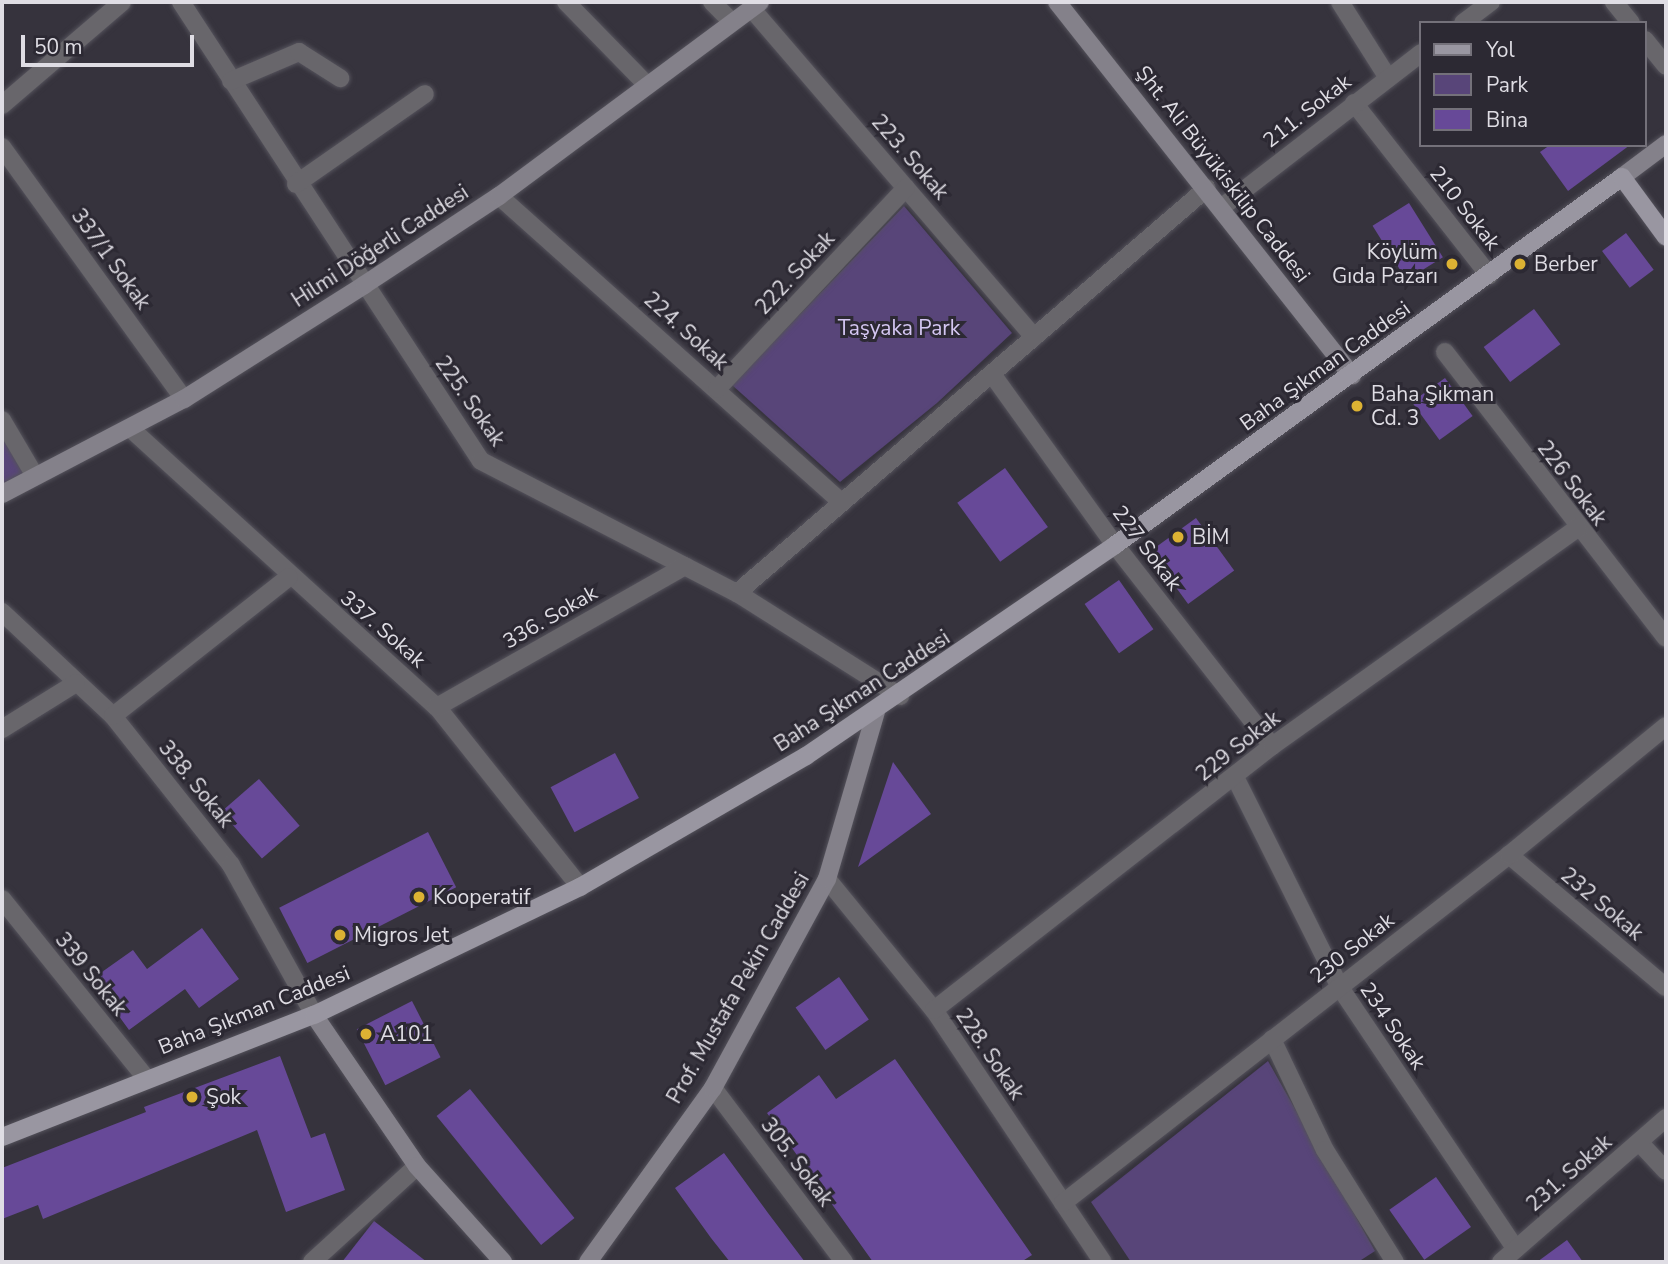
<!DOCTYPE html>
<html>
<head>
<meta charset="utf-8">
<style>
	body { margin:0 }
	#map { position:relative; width:1668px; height:1264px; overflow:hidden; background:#36333d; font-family:"Nunito Sans",sans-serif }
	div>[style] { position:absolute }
	.green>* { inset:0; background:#584579 }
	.building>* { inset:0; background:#674998; transform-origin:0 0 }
	.roads { filter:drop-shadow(0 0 2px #54525b) drop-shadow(0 0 2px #54525b) }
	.street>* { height:18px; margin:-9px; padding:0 9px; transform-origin:9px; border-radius:9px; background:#68666b }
	.secondary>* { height:18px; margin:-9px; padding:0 9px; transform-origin:9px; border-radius:9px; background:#84818a }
	.primary>* { height:18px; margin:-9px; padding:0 9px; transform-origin:9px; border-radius:9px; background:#9996a1 }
	.dots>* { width:19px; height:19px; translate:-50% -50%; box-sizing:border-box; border:4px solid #2c2933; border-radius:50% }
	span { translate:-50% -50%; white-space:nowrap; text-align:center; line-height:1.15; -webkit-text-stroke:6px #2c2933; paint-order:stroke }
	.street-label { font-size:21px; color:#dfdde4 }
	.poi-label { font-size:21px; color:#dfdde4 }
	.right { translate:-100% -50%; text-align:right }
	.left { translate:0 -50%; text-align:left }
	.park-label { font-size:21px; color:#d5c7f3 }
	.frame { position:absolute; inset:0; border:4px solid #dfdde4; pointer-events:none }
	.legend { position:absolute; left:1419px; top:21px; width:228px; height:126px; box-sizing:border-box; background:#2c2933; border:2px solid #74717a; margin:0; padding:9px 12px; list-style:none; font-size:21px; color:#dfdde4 }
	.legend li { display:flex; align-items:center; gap:14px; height:35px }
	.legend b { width:35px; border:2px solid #74717a }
	.scale { position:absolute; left:21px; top:35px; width:173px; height:32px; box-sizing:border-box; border:4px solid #dfdde4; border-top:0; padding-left:9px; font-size:21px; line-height:24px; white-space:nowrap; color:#dfdde4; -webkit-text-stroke:5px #2c2933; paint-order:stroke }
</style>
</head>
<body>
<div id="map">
	<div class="green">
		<div style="clip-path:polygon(904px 206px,1012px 333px,937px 403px,840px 482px,732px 385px)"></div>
		<div style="clip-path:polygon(2px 420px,35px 476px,2px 494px)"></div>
		<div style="clip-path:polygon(1268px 1061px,1375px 1251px,1358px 1262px,1131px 1262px,1091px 1202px)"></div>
	</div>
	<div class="building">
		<div style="clip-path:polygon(1550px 145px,1630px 145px,1568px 191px,1540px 152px)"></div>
		<div style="left:1409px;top:203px;width:64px;height:43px;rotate:58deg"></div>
		<div style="left:1626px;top:233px;width:46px;height:30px;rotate:53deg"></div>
		<div style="left:1534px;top:309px;width:44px;height:63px;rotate:53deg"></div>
		<div style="left:1445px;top:378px;width:47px;height:41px;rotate:54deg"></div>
		<div style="left:1005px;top:468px;width:73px;height:59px;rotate:54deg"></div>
		<div style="left:1196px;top:518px;width:65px;height:57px;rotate:54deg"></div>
		<div style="left:1119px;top:580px;width:60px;height:42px;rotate:55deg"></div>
		<div style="left:615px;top:753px;width:51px;height:73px;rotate:62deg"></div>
		<div style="clip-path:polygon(893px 762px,931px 814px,858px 867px)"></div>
		<div style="left:259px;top:779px;width:62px;height:50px;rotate:49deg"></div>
		<div style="left:428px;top:832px;width:62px;height:167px;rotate:63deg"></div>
		<div style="clip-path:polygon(202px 928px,239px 979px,199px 1008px,185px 989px,129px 1030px,92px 979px,133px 950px,147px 969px)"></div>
		<div style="left:839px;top:977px;width:52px;height:53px;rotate:55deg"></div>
		<div style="left:412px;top:1001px;width:63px;height:62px;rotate:63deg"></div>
		<div style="clip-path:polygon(280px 1056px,311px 1138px,325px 1133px,345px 1190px,286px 1212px,257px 1130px,43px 1219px,38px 1205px,2px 1219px,2px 1168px,146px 1112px,144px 1107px)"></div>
		<div style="clip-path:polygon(895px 1059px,1032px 1255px,1021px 1262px,873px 1262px,767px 1113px,819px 1075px,836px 1099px)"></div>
		<div style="left:470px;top:1089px;width:166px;height:43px;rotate:51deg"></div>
		<div style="clip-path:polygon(724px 1153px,768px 1213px,805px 1262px,730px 1262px,711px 1238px,675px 1188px)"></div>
		<div style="left:1436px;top:1177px;width:61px;height:57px;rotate:55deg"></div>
		<div style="clip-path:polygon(374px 1221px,427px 1262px,342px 1262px)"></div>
		<div style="clip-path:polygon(1567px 1240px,1583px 1262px,1537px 1262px)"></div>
	</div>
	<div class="roads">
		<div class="street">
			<div style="left:181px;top:2px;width:548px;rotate:56.83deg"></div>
			<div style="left:481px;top:461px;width:288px;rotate:27.3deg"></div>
			<div style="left:737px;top:593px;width:193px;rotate:32.3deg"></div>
			<div style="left:566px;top:2px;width:115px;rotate:45.7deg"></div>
			<div style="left:712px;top:2px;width:27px;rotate:45deg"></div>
			<div style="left:1340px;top:2px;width:90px;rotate:57.7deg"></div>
			<div style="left:1614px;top:2px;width:27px;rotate:51deg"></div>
			<div style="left:751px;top:8px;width:434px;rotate:49.3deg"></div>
			<div style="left:1463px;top:23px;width:35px;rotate:-37deg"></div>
			<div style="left:1645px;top:40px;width:33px;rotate:51deg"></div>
			<div style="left:231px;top:81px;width:74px;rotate:-23.1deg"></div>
			<div style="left:299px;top:52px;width:49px;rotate:32.4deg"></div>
			<div style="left:1354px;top:103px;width:219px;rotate:51.9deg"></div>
			<div style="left:2px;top:105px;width:158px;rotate:-40.6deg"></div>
			<div style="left:2px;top:147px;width:311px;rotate:54.2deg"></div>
			<div style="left:296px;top:184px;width:157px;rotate:-34.9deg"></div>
			<div style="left:499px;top:196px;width:457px;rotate:41.8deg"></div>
			<div style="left:1222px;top:207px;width:252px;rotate:-37.7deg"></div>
			<div style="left:1445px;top:352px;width:361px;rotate:52.3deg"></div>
			<div style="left:992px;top:374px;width:211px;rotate:54.3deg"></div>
			<div style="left:1115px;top:545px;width:255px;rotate:52deg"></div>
			<div style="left:717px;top:389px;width:276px;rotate:-46.8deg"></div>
			<div style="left:2px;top:420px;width:65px;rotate:59.5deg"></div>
			<div style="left:131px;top:429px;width:413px;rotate:42.3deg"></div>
			<div style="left:437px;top:707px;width:230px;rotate:51.5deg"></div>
			<div style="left:737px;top:593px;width:620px;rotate:-40.75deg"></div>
			<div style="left:2px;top:612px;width:152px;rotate:43.1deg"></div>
			<div style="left:113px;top:716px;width:190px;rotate:51.6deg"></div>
			<div style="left:231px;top:865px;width:171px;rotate:61deg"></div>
			<div style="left:437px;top:707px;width:285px;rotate:-29.6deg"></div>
			<div style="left:113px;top:716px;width:224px;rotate:-38.3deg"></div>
			<div style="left:2px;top:729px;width:87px;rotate:-31.9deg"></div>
			<div style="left:1235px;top:777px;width:233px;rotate:63.5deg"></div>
			<div style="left:1339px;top:986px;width:317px;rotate:56.1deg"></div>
			<div style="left:1509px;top:855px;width:205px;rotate:40.1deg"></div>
			<div style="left:827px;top:879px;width:169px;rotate:50.8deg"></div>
			<div style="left:934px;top:1010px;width:303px;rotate:56.2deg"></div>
			<div style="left:2px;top:899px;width:230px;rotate:51.2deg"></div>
			<div style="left:934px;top:1010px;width:429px;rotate:-38deg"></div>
			<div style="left:1272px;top:746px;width:376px;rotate:-35.5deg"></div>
			<div style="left:1272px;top:1039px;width:123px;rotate:64.5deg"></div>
			<div style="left:1325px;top:1150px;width:132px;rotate:58deg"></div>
			<div style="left:713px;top:1088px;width:218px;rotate:53deg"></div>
			<div style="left:1640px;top:1143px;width:38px;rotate:47deg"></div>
			<div style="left:1063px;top:1203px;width:566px;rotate:-37.96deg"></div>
			<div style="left:1509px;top:855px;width:203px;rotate:-39.4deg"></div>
			<div style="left:312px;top:1262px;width:142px;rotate:-42.4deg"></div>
			<div style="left:1501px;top:1262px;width:219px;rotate:-41.1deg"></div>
		</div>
		<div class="secondary">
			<div style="left:1057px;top:2px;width:476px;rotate:51.7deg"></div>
			<div style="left:1622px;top:177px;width:55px;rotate:-36.9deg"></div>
			<div style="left:2px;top:494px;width:205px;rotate:-27.6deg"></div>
			<div style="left:184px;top:399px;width:213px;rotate:-32.3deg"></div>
			<div style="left:364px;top:285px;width:162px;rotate:-33.4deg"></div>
			<div style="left:499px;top:196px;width:325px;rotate:-36.6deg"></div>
			<div style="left:314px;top:1015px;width:183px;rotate:55.7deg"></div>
			<div style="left:417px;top:1166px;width:129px;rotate:48.1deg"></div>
			<div style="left:588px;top:1262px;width:214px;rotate:-54.3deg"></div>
			<div style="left:713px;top:1088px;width:238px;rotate:-61.4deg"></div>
			<div style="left:827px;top:879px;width:175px;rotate:-73.7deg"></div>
		</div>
		<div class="primary">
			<div style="left:2px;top:1137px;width:335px;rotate:-21.4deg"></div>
			<div style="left:314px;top:1015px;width:295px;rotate:-25.7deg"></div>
			<div style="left:580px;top:887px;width:261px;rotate:-30.1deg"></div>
			<div style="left:806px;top:756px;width:374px;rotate:-34.3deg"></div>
			<div style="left:1115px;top:545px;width:626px;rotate:-35.97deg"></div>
			<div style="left:1622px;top:177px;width:74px;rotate:53.7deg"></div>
		</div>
	</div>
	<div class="dots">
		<div style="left:1452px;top:264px;background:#dcb233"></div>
		<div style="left:1520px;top:264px;background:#dcb233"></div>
		<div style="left:1357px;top:406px;background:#dcb233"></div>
		<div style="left:1178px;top:537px;background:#dcb233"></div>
		<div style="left:419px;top:897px;background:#dcb233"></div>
		<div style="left:340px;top:935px;background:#dcb233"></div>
		<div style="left:366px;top:1034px;background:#dcb233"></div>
		<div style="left:192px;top:1097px;background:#dcb233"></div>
	</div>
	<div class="street-label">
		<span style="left:1307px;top:111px;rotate:-38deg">211. Sokak</span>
		<span style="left:910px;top:157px;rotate:49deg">223. Sokak</span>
		<span style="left:1223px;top:174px;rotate:52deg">Şht. Ali Büyükiskilip Caddesi</span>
		<span style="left:1465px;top:208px;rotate:52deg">210 Sokak</span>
		<span style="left:380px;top:246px;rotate:-33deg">Hilmi Döğerli Caddesi</span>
		<span style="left:111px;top:259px;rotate:54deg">337/1 Sokak</span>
		<span style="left:795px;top:273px;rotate:-47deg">222. Sokak</span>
		<span style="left:686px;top:331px;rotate:42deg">224. Sokak</span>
		<span style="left:1325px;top:366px;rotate:-36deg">Baha Şıkman Caddesi</span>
		<span style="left:470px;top:401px;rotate:55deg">225. Sokak</span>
		<span style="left:1572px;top:483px;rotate:53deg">226 Sokak</span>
		<span style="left:1147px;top:548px;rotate:53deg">227 Sokak</span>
		<span style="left:550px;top:617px;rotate:-30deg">336. Sokak</span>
		<span style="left:383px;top:629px;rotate:41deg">337. Sokak</span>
		<span style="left:862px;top:691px;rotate:-33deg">Baha Şıkman Caddesi</span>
		<span style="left:1238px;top:746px;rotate:-38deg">229 Sokak</span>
		<span style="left:196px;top:784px;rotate:51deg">338. Sokak</span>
		<span style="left:1602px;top:904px;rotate:40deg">232 Sokak</span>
		<span style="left:1352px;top:948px;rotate:-38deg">230 Sokak</span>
		<span style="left:91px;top:974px;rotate:51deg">339 Sokak</span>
		<span style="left:738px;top:988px;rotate:-60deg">Prof. Mustafa Pekin Caddesi</span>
		<span style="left:254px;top:1010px;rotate:-22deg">Baha Şıkman Caddesi</span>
		<span style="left:1393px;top:1026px;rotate:56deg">234 Sokak</span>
		<span style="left:990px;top:1054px;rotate:56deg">228. Sokak</span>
		<span style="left:797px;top:1162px;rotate:53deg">305. Sokak</span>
		<span style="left:1569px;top:1173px;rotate:-41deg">231. Sokak</span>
	</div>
	<div class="poi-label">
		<span class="right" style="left:1438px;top:264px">Köylüm<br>Gıda Pazarı</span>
		<span class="left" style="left:1534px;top:264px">Berber</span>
		<span class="left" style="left:1371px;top:406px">Baha Şıkman<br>Cd. 3</span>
		<span class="left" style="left:1192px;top:537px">BİM</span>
		<span class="left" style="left:433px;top:897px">Kooperatif</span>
		<span class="left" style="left:354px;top:935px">Migros Jet</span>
		<span class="left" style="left:380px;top:1034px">A101</span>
		<span class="left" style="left:206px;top:1097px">Şok</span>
	</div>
	<div class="park-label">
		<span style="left:899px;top:328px">Taşyaka Park</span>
	</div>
	<div class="frame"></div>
	<ul class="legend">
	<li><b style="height:9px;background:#9996a1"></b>Yol</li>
	<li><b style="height:19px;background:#584579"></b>Park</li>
	<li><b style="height:19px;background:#674998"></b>Bina</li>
	</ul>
	<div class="scale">50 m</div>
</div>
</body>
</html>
